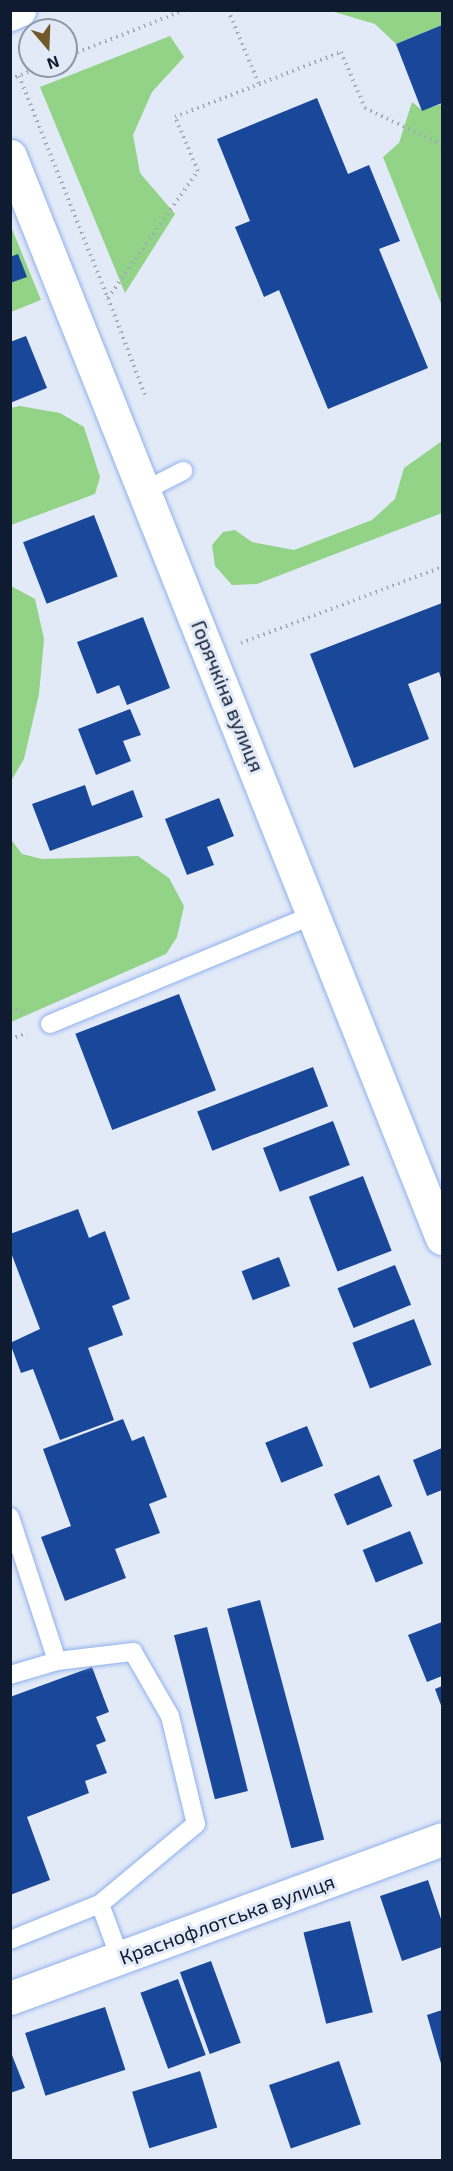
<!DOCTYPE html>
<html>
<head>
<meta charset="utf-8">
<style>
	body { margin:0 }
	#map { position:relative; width:453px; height:2171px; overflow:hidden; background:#e3eaf7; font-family:"Exo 2",sans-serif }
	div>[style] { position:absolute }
	.green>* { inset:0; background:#92d388 }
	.building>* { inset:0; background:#19479a; transform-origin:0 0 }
	.path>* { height:4px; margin-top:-2px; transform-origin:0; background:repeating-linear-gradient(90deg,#a1a9b9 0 1.5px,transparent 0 6px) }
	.roads { filter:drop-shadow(0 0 2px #8fb1ed) drop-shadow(0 0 2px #8fb1ed) }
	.lane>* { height:18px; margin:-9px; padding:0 9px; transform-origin:9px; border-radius:9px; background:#fff }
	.street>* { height:33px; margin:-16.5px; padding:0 16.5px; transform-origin:16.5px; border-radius:16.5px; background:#fff }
	.secondary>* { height:33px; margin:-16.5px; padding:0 16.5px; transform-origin:16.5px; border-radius:16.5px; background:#fff }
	span { translate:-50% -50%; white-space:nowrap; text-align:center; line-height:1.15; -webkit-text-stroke:6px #e3eaf7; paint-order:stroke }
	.street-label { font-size:20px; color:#0e1b31 }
	.frame { position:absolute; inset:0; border:12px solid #0e1b31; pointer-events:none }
	.north { position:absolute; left:18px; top:18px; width:60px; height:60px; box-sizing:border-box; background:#e3eaf7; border:2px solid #8e97a8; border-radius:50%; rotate:161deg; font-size:16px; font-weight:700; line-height:24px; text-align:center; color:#0e1b31 }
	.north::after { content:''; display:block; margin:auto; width:21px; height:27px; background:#715829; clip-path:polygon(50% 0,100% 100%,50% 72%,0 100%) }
</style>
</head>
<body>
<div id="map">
	<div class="green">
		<div style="clip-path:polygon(331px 11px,442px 11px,442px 25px,396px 44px,375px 24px)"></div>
		<div style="clip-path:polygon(170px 36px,184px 57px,152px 92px,133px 135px,140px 173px,175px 214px,125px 293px,40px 87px)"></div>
		<div style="clip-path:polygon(412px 102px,422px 110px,442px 104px,442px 306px,383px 157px,399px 143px)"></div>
		<div style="clip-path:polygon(12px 229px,41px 300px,11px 312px,10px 230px)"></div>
		<div style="clip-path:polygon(20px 406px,60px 413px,84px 427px,100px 477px,95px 494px,11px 525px,11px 408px)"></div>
		<div style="clip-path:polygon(442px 441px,442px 513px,257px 584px,232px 585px,215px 566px,212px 545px,223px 532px,235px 530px,252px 542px,294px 550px,372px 520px,395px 499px,404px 468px)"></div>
		<div style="clip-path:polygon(11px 586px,35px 599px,44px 639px,39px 694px,24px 759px,11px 781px)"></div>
		<div style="clip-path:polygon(10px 838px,22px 854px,42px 859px,138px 856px,169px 878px,184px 906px,177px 937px,166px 954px,11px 1022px)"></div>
	</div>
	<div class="building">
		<div style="clip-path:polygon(442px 25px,442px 103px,422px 111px,396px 44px)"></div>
		<div style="clip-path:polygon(317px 98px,348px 174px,369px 165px,400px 241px,379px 249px,428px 368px,328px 409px,279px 290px,264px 297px,235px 227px,250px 221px,217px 139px)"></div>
		<div style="clip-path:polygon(18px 254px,27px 277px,10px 283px,10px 257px)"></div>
		<div style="clip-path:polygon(26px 336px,47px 388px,10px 403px,10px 342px)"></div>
		<div style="left:94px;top:515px;width:66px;height:76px;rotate:69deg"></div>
		<div style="clip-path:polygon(442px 603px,442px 681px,439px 672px,408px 684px,429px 739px,354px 768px,310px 654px)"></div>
		<div style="clip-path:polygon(143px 617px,170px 688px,127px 705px,119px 685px,97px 694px,77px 642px)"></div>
		<div style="clip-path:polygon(130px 709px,141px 735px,123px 741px,131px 761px,96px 775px,78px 729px)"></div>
		<div style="clip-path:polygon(85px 785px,92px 806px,133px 790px,143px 817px,50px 851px,32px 804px)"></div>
		<div style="clip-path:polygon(219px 798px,234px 836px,207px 847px,214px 865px,187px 875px,165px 819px)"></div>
		<div style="left:179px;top:994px;width:103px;height:111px;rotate:69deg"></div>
		<div style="left:313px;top:1067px;width:42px;height:124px;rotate:69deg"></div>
		<div style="left:333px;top:1121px;width:47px;height:75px;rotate:69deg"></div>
		<div style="left:363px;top:1176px;width:80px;height:58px;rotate:69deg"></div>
		<div style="clip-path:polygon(78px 1209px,89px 1238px,105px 1231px,130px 1299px,112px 1306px,123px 1335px,88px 1348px,114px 1420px,60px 1440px,33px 1369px,21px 1373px,10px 1343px,40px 1329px,10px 1250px,10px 1234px)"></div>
		<div style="left:279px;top:1257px;width:31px;height:40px;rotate:69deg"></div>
		<div style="left:395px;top:1265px;width:43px;height:62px;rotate:68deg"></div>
		<div style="left:414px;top:1319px;width:49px;height:66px;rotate:69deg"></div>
		<div style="clip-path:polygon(123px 1419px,132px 1441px,144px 1436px,167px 1497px,149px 1504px,160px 1533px,115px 1549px,126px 1578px,65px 1601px,41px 1537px,71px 1526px,43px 1449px)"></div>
		<div style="left:307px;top:1426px;width:43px;height:45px;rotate:68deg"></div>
		<div style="clip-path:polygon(442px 1448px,442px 1490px,427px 1496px,413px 1460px)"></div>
		<div style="left:379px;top:1475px;width:34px;height:49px;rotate:67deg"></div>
		<div style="left:410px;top:1531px;width:35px;height:51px;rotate:68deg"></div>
		<div style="left:260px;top:1600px;width:248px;height:34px;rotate:75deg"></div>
		<div style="clip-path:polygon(442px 1622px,442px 1676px,427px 1682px,408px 1635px)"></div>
		<div style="left:207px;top:1627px;width:169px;height:34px;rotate:76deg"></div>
		<div style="clip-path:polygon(92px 1667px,109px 1712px,96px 1717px,106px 1741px,96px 1745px,107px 1773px,85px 1781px,89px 1793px,27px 1817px,50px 1880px,10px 1895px,10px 1697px)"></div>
		<div style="clip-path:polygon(442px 1686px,442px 1708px,435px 1689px)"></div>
		<div style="clip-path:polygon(428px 1880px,442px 1922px,442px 1947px,402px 1961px,380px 1896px)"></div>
		<div style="left:350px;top:1921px;width:94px;height:48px;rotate:76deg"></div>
		<div style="left:211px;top:1961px;width:87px;height:33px;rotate:70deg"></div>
		<div style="left:178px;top:1979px;width:81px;height:40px;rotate:70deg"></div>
		<div style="left:105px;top:2007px;width:66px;height:84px;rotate:72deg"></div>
		<div style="clip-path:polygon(442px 2010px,442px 2067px,427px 2015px)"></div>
		<div style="clip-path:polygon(10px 2050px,25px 2088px,10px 2093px)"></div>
		<div style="left:339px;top:2061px;width:67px;height:74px;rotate:71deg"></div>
		<div style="left:200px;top:2071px;width:59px;height:71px;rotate:73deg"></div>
	</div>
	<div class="path">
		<div style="left:228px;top:10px;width:80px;rotate:67.3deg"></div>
		<div style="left:66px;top:57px;width:128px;rotate:-21.6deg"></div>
		<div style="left:19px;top:76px;width:239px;rotate:68.2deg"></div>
		<div style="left:108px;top:298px;width:156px;rotate:-54.7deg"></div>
		<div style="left:198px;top:171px;width:59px;rotate:-113.1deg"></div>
		<div style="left:175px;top:117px;width:178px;rotate:-21.4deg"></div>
		<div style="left:341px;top:52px;width:61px;rotate:66.8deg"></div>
		<div style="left:365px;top:108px;width:85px;rotate:25.7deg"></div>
		<div style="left:10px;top:79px;width:36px;rotate:-21deg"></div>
		<div style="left:108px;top:298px;width:104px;rotate:69.1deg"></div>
		<div style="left:241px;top:643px;width:215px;rotate:-20.7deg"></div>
		<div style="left:10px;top:1007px;width:18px;rotate:22deg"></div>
		<div style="left:10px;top:1039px;width:18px;rotate:-19deg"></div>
	</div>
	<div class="roads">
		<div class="lane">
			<div style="left:146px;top:490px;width:42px;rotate:-27.2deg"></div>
			<div style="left:50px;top:1024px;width:287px;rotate:-22.5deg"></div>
			<div style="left:10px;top:1517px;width:151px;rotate:71.9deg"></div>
			<div style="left:10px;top:1675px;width:49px;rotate:-16.6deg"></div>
			<div style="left:57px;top:1661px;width:77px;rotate:-6.8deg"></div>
			<div style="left:133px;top:1652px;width:74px;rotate:60deg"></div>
			<div style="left:170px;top:1716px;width:111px;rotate:76.5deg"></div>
			<div style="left:196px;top:1824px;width:125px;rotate:140.2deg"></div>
			<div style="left:100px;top:1904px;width:58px;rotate:69.7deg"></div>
			<div style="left:10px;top:1940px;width:97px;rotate:-21.8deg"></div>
		</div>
		<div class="street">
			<div style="left:10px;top:156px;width:1165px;rotate:68.24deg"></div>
			<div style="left:10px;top:1998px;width:460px;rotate:-20.2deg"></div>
		</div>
		<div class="secondary">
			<div style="left:10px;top:14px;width:10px;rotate:-24deg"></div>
		</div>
	</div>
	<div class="street-label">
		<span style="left:228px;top:696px;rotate:68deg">Горячкіна вулиця</span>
		<span style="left:227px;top:1919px;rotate:-20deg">Краснофлотська вулиця</span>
	</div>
	<div class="frame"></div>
	<div class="north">N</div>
</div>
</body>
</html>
